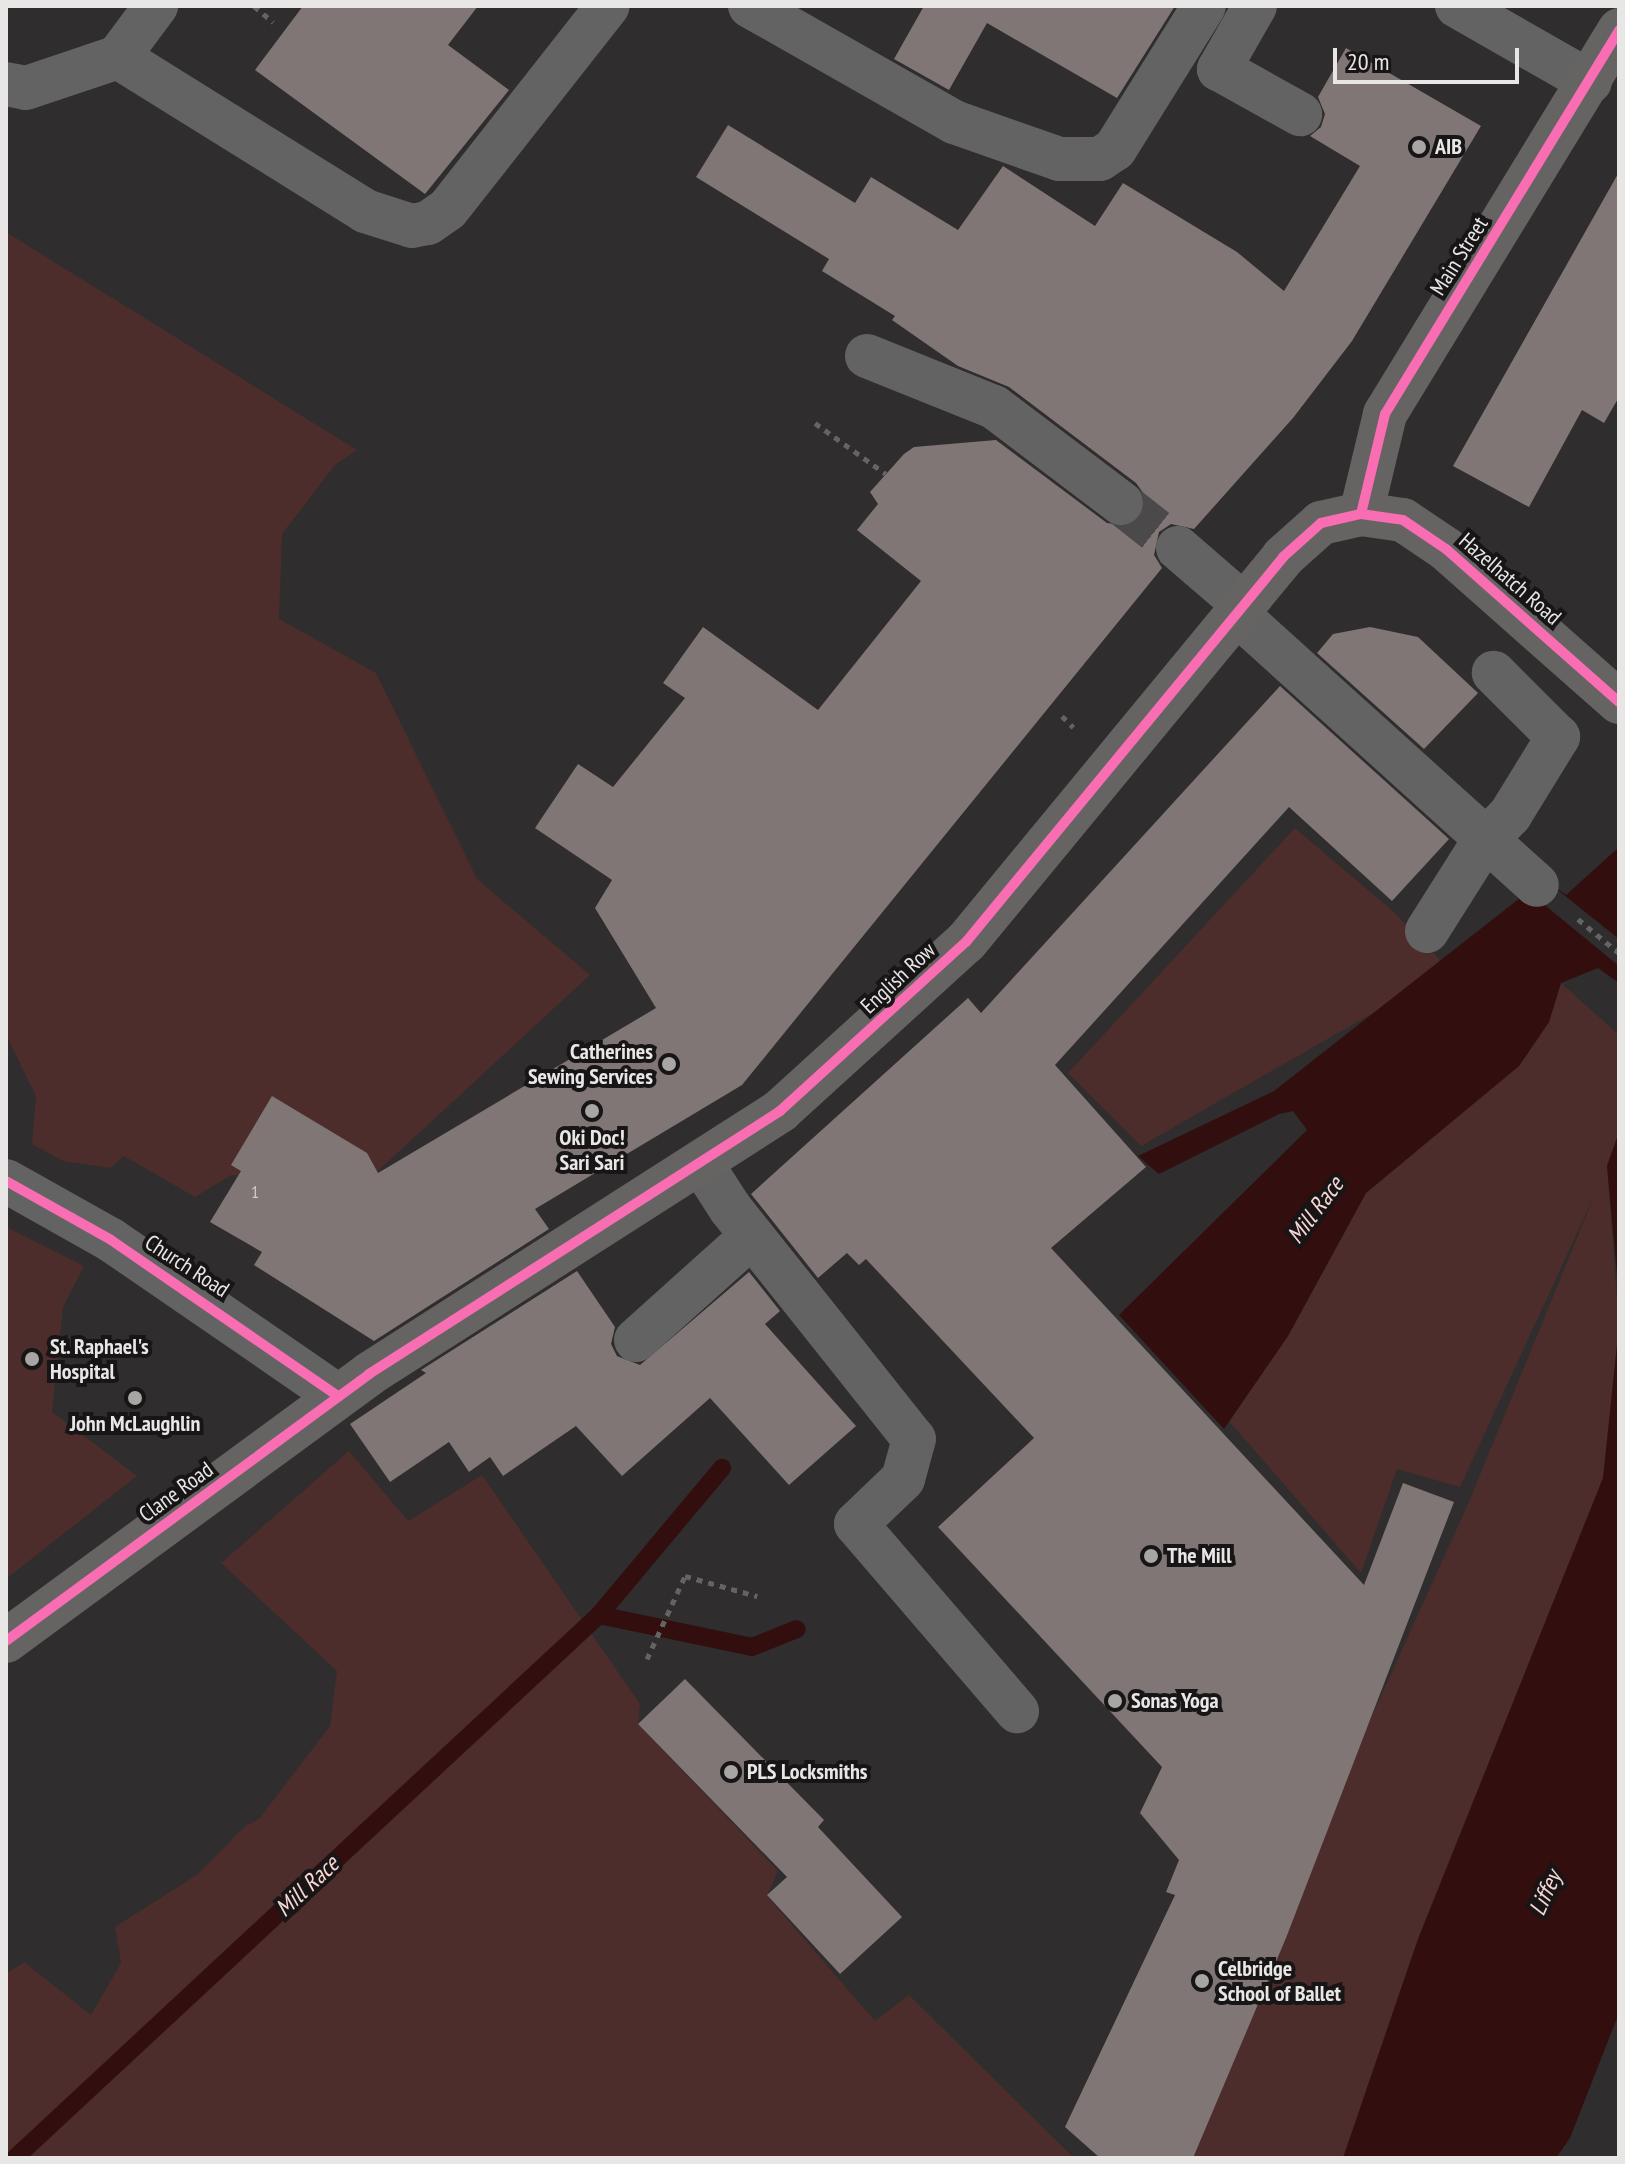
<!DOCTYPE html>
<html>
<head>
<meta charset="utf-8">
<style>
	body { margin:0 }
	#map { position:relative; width:1625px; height:2164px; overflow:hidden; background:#2f2d2d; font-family:"PT Sans Narrow",sans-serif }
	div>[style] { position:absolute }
	.green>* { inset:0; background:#4c2d2b }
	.water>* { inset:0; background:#330e0f }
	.pier>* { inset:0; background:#2f2d2d }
	.stream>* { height:18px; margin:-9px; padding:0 9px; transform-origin:9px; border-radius:9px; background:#330e0f }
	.building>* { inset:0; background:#807675 }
	.minor-tunnel>* { height:44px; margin-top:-22px; transform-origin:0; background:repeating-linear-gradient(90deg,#4b4949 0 44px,transparent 0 66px) }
	.path>* { height:5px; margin-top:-2.5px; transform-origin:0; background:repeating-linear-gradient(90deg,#656464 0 6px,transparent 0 12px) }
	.minor>* { height:44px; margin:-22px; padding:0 22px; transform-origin:22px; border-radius:22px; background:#646363 }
	.major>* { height:44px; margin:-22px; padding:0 22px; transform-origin:22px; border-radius:22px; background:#656463 }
	.cycleway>* { height:10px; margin:-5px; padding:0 5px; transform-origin:5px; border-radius:5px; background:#f96db3 }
	.dots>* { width:22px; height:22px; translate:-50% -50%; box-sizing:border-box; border:4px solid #171515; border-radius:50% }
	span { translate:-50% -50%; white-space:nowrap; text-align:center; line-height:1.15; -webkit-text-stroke:8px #171515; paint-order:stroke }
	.number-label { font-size:18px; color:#cfcaca }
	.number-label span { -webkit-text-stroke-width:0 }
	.poi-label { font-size:22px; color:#e9e6e6; font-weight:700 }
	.left { translate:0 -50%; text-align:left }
	.right { translate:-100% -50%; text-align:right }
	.street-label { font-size:22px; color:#e9e6e6 }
	.water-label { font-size:24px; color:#f7d6d3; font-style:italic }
	.frame { position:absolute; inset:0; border:8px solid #e9e6e6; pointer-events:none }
	.scale { position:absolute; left:1333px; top:48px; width:186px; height:36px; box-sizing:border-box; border:4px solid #e9e6e6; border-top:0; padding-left:10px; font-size:24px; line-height:28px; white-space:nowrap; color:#e9e6e6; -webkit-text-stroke:6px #171515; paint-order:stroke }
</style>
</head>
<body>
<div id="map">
	<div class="green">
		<div style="clip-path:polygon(6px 232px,357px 450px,335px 465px,282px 534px,279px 619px,376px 673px,477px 879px,590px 975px,340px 1206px,279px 1175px,231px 1175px,195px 1197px,124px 1156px,110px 1168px,63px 1161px,32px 1144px,36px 1096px,6px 1035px)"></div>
		<div style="clip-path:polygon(1295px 828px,1395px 913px,1441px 961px,1399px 998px,1141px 1146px,1068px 1073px)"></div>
		<div style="clip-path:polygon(1561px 983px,1619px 1035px,1619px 1132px,1607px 1166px,1619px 1326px,1603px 1478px,1418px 1939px,1343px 2158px,1193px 2158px,1367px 1727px,1468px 1504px,1595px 1194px,1460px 1487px,1397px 1469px,1361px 1573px,1229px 1421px,1288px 1336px,1366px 1193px,1519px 1066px,1549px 1022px)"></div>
		<div style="clip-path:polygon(6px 1227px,84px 1266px,63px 1307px,52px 1412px,137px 1476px,6px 1579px)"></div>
		<div style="clip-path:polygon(349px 1451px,408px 1521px,482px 1475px,640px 1704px,638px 1724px,778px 1871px,767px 1896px,875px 2021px,909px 1995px,1074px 2158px,6px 2158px,6px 1974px,24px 1962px,91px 2015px,121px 1963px,115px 1927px,198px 1874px,245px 1826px,259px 1819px,330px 1726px,337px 1671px,221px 1563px)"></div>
	</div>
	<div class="water">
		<div style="clip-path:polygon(1619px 847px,1619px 983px,1598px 968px,1561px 983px,1549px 1022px,1519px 1066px,1366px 1193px,1288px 1336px,1224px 1429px,1119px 1315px,1307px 1130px,1293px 1111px,1279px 1114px,1159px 1174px,1138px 1156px,1274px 1091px,1544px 879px,1566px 895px)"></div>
		<div style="clip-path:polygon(1619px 1132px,1619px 1297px,1607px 1166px)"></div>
		<div style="clip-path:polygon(1619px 1326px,1619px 2013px,1570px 2138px,1556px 2158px,1343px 2158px,1418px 1939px,1603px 1478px)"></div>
	</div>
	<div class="pier">
		<div style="clip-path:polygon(1544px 879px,1619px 939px,1619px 966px,1530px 893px)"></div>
	</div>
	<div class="stream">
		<div style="left:599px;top:1615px;width:156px;rotate:11.8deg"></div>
		<div style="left:752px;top:1647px;width:48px;rotate:-21.8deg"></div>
		<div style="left:15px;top:2158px;width:797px;rotate:-42.92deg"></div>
		<div style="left:599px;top:1615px;width:192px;rotate:-50.1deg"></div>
	</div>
	<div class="building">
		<div style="clip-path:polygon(303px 6px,478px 6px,448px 45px,509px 90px,425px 194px,255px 70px)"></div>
		<div style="clip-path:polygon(924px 6px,1175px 6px,1117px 98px,987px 23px,949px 90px,894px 59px)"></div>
		<div style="clip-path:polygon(1346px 48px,1481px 126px,1352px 341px,1293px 418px,1194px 529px,1171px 524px,1159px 532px,1154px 555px,1162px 568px,742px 1085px,535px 1209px,549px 1229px,374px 1341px,254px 1265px,262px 1252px,210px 1222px,241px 1171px,231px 1165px,272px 1096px,367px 1153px,378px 1173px,656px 1008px,595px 908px,612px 880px,535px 828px,578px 764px,613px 787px,685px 698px,663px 683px,703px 627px,818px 710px,921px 581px,857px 530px,878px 504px,870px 492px,904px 454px,914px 447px,996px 440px,1107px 523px,1130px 526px,1141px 517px,1144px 494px,1136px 483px,1009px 387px,958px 366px,892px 320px,895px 316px,822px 271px,829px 259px,696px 177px,728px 125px,855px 203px,871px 177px,958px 230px,1003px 166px,1095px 226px,1123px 183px,1237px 252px,1284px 291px,1360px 166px,1310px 136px,1321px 127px,1325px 114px,1318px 97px)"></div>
		<div style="clip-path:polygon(1619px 172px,1619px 397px,1604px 423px,1582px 410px,1529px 507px,1453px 466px)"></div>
		<div style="clip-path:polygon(1370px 627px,1418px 637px,1478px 693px,1424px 749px,1317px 653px,1333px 634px)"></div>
		<div style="clip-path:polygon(1280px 686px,1449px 839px,1392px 901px,1289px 807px,1055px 1065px,1146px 1167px,1051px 1248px,1364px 1585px,1403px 1483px,1454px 1502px,1286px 1938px,1193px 2158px,1100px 2158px,1065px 2127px,1175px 1895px,1166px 1892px,1179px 1860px,1140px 1813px,1162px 1767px,938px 1527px,1034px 1438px,866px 1259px,859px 1265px,847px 1253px,818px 1278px,751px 1194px,968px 998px,981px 1013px)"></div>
		<div style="clip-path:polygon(577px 1271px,615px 1327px,611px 1344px,617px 1356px,640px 1365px,749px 1272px,780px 1311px,765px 1324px,856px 1426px,789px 1485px,710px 1398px,622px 1476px,576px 1426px,503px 1476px,490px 1457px,469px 1472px,449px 1442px,390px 1482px,350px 1424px,426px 1373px,421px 1370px)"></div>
		<div style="clip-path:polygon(685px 1679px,824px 1820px,818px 1827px,902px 1917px,840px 1974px,767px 1895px,787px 1877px,638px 1724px)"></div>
	</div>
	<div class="minor-tunnel">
		<div style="left:1121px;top:503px;width:73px;rotate:38.3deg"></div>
	</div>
	<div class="path">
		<div style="left:254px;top:6px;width:25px;rotate:40deg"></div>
		<div style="left:815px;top:423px;width:87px;rotate:35.7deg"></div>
		<div style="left:1062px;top:716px;width:16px;rotate:45deg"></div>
		<div style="left:1578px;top:919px;width:53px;rotate:39.7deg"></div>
		<div style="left:647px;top:1659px;width:91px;rotate:-65.4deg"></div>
		<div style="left:685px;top:1576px;width:75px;rotate:15.5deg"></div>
	</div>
	<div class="minor">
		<div style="left:750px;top:6px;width:235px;rotate:29.6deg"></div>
		<div style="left:954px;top:122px;width:111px;rotate:19.4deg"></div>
		<div style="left:1059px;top:159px;width:41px"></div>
		<div style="left:1100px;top:159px;width:18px;rotate:-34deg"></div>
		<div style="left:1115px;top:149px;width:168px;rotate:-58.1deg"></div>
		<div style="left:1255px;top:6px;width:73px;rotate:119.7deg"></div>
		<div style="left:1219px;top:69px;width:93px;rotate:29.1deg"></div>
		<div style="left:1457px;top:6px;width:153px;rotate:29.7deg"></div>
		<div style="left:118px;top:57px;width:291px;rotate:31.9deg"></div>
		<div style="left:365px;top:211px;width:49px;rotate:17.7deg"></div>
		<div style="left:412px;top:226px;width:16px;rotate:-11deg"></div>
		<div style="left:428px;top:223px;width:24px;rotate:-35deg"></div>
		<div style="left:448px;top:209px;width:258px;rotate:-51.8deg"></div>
		<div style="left:118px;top:57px;width:64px;rotate:-53.3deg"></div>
		<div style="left:6px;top:84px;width:20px;rotate:11deg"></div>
		<div style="left:26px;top:88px;width:97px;rotate:-18.6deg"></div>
		<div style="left:867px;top:356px;width:137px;rotate:21.9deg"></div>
		<div style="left:994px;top:407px;width:159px;rotate:37.1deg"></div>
		<div style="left:1178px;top:548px;width:87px;rotate:40.8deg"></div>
		<div style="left:1237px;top:614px;width:404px;rotate:42.1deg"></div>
		<div style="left:1427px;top:931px;width:107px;rotate:-57.7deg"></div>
		<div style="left:1484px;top:841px;width:37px;rotate:-45deg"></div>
		<div style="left:1510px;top:815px;width:92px;rotate:-58.4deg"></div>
		<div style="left:1558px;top:737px;width:91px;rotate:-135deg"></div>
		<div style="left:701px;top:1163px;width:54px;rotate:57.2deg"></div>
		<div style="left:730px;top:1208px;width:295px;rotate:51.5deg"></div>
		<div style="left:914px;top:1439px;width:41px;rotate:105.4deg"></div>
		<div style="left:903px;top:1479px;width:65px;rotate:136.2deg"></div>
		<div style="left:856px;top:1524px;width:247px;rotate:49.3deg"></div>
		<div style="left:6px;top:1181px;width:120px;rotate:29.3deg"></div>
		<div style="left:111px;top:1240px;width:275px;rotate:34.5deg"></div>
		<div style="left:636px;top:1340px;width:156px;rotate:-41.9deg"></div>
	</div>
	<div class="major">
		<div style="left:1361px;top:514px;width:103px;rotate:-76.5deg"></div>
		<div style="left:1385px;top:414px;width:450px;rotate:-58.6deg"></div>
		<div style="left:6px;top:1641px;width:451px;rotate:-36.3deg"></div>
		<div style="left:369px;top:1374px;width:488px;rotate:-32.6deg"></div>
		<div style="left:780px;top:1111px;width:251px;rotate:-42.3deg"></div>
		<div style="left:966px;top:942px;width:499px;rotate:-50.5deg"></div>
		<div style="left:1283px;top:557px;width:51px;rotate:-41.8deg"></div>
		<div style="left:1321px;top:523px;width:41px;rotate:-12.7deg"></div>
		<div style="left:1361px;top:514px;width:42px;rotate:8.1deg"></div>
		<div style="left:1403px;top:520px;width:52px;rotate:34deg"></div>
		<div style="left:1446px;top:549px;width:231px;rotate:41.5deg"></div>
	</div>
	<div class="cycleway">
		<div style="left:1361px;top:514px;width:103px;rotate:-76.5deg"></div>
		<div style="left:1385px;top:414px;width:450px;rotate:-58.6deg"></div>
		<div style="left:6px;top:1181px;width:120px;rotate:29.3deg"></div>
		<div style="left:111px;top:1240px;width:275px;rotate:34.5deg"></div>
		<div style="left:6px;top:1641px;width:451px;rotate:-36.3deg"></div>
		<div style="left:369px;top:1374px;width:488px;rotate:-32.6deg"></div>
		<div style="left:780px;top:1111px;width:251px;rotate:-42.3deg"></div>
		<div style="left:966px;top:942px;width:499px;rotate:-50.5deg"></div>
		<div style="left:1283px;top:557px;width:51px;rotate:-41.8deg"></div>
		<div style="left:1321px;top:523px;width:41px;rotate:-12.7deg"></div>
		<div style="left:1361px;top:514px;width:42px;rotate:8.1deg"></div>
		<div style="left:1403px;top:520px;width:52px;rotate:34deg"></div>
		<div style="left:1446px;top:549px;width:231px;rotate:41.5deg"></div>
	</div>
	<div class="dots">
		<div style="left:1419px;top:147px;background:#a8a5a5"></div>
		<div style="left:669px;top:1064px;background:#a8a5a5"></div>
		<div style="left:592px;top:1111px;background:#a8a5a5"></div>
		<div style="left:32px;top:1359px;background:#a8a5a5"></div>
		<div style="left:135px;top:1398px;background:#a8a5a5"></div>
		<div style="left:1151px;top:1556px;background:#a8a5a5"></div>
		<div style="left:1115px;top:1701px;background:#a8a5a5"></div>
		<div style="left:731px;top:1772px;background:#a8a5a5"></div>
		<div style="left:1202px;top:1981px;background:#a8a5a5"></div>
	</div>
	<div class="number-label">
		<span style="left:255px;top:1192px">1</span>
	</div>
	<div class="poi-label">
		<span class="left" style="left:1435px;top:147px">AIB</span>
		<span class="right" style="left:653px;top:1064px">Catherines<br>Sewing Services</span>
		<span style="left:592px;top:1150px">Oki Doc!<br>Sari Sari</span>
		<span class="left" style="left:50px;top:1359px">St. Raphael's<br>Hospital</span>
		<span style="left:135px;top:1424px">John McLaughlin</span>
		<span class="left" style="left:1167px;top:1556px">The Mill</span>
		<span class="left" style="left:1131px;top:1701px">Sonas Yoga</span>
		<span class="left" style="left:747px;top:1772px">PLS Locksmiths</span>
		<span class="left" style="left:1218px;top:1981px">Celbridge<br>School of Ballet</span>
	</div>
	<div class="street-label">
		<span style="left:1459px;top:256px;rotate:-58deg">Main Street</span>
		<span style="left:1510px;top:579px;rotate:41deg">Hazelhatch Road</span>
		<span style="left:898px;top:978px;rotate:-43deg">English Row</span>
		<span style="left:187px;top:1266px;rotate:33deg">Church Road</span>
		<span style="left:176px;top:1492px;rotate:-36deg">Clane Road</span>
	</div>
	<div class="water-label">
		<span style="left:1315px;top:1210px;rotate:-53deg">Mill Race</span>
		<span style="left:307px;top:1886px;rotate:-43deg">Mill Race</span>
		<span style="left:1545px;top:1893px;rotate:-66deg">Liffey</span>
	</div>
	<div class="frame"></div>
	<div class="scale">20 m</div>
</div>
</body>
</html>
